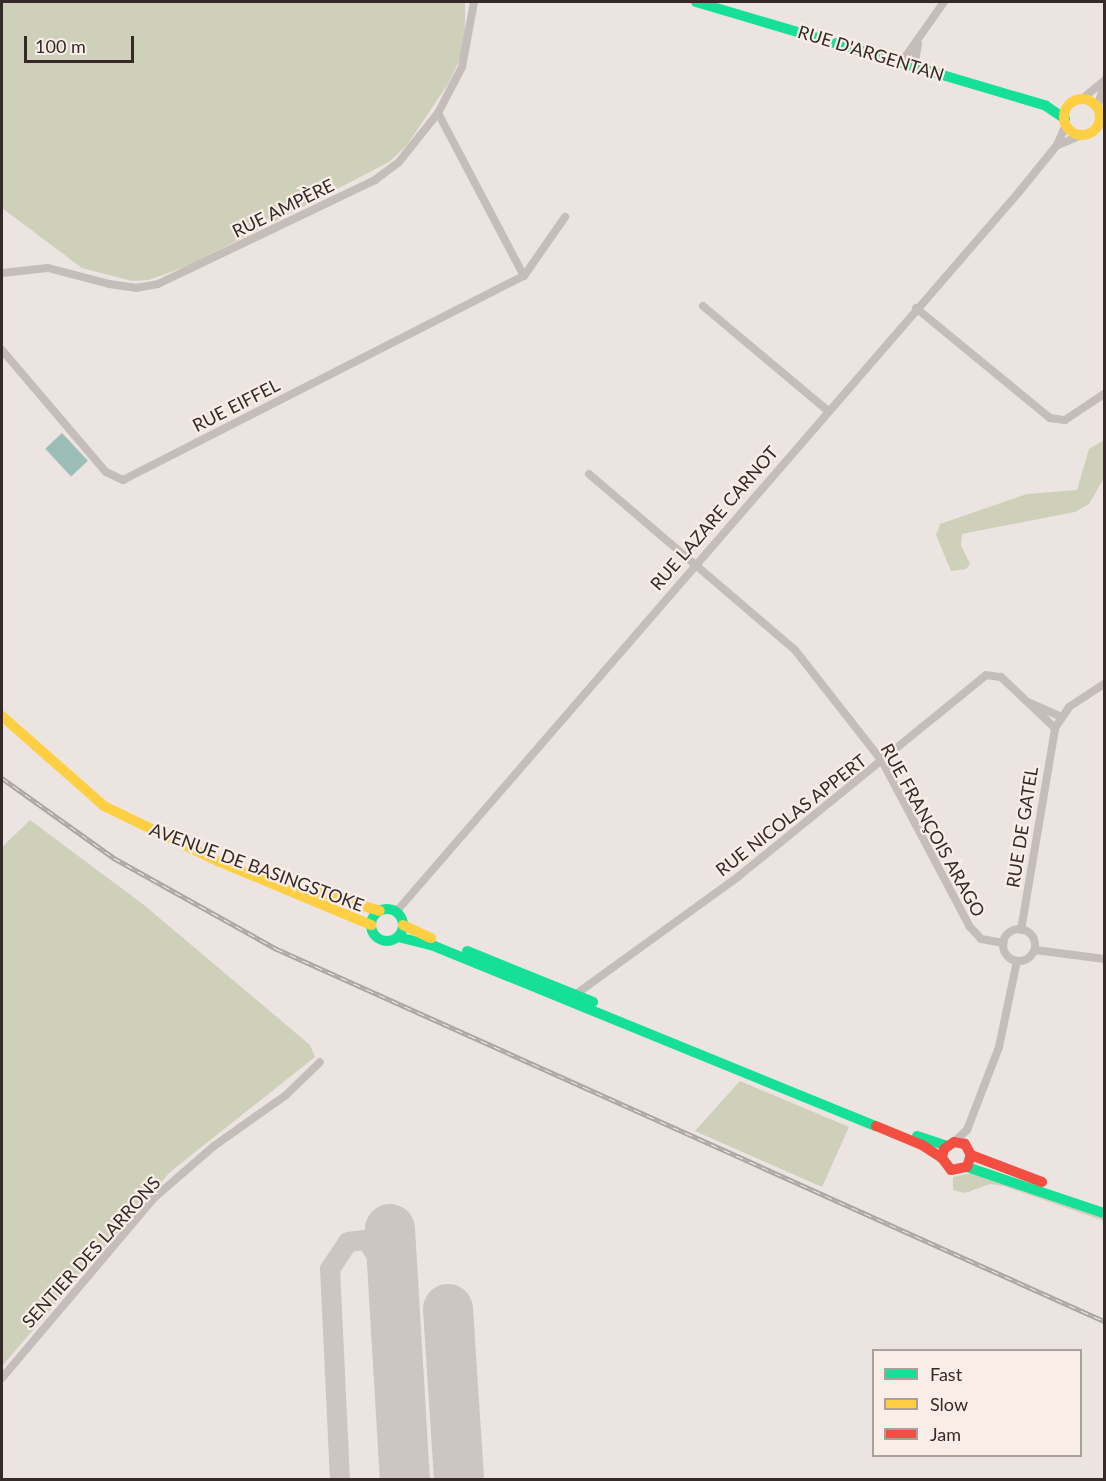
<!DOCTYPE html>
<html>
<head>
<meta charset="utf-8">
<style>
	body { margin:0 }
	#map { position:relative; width:1106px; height:1481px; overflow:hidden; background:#ebe4e0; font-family:Lato,sans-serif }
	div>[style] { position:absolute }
	.green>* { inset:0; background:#ced0ba }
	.water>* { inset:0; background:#9dbdb9; transform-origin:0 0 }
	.taxiway>* { height:20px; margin:-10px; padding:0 10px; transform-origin:10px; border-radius:10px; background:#ccc5c2 }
	.runway>* { height:50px; margin:-25px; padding:0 25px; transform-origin:25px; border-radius:25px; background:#ccc5c2 }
	.street>* { height:8px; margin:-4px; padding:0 4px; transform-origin:4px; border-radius:4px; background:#c4bdb9 }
	.street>.ring { margin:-4px; padding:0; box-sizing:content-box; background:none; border:8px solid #c4bdb9; border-radius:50% }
	.fast>* { height:10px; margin:-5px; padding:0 5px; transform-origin:5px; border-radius:5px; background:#16e098 }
	.fast>.ring { margin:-5px; padding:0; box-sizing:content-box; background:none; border:10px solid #16e098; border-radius:50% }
	.slow>* { height:10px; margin:-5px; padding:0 5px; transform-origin:5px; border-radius:5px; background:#ffcf43 }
	.slow>.ring { margin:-5px; padding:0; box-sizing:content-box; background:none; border:10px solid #ffcf43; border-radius:50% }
	.jam>* { height:10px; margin:-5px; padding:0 5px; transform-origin:5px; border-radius:5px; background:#f24e42 }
	.rail>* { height:4.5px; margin-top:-2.25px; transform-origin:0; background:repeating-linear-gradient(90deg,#f8eee7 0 7px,#aca6a3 0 14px); box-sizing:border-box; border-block:2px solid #aca6a3 }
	span { translate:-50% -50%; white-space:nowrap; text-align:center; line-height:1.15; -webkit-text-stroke:4.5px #f8eee7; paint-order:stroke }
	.street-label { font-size:18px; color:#352a27 }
	.frame { position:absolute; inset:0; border:3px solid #352a27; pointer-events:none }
	.legend { position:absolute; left:872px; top:1349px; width:210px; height:108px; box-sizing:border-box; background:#f8eee7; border:2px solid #aaa09a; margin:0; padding:8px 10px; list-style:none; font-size:18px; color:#352a27 }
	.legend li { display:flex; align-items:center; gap:12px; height:30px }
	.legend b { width:30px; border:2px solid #aaa09a }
	.scale { position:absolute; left:24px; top:36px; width:110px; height:27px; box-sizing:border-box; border:3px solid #352a27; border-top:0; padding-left:8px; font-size:18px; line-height:21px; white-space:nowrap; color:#352a27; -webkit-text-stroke:4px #f8eee7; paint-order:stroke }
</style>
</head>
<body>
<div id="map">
	<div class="green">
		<div style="clip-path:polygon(2px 2px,465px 2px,465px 34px,461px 57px,448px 84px,407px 145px,389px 162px,192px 264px,149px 280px,132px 281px,82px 268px,2px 208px)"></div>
		<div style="clip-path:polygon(1104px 440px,1104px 478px,1089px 504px,1075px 512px,962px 534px,961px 545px,970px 564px,966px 569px,951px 571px,936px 535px,940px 524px,1027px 494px,1077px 490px,1089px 449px)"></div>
		<div style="clip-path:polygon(30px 820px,144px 905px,310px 1045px,315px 1057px,170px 1172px,2px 1366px,2px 847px)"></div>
		<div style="clip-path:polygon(740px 1081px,849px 1127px,822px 1187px,695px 1131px)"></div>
		<div style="clip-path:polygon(973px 1173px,1104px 1217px,1104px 1221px,1004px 1186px,990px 1184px,965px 1193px,953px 1190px,953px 1177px)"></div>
	</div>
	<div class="water">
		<div style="left:62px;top:433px;width:38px;height:23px;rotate:47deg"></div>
	</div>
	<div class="taxiway">
		<div style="left:385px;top:1236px;width:11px;rotate:170deg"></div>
		<div style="left:374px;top:1238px;width:9px;rotate:108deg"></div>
		<div style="left:371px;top:1247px;width:38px;rotate:55deg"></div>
		<div style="left:340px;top:1480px;width:211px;rotate:-92.7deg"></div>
		<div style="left:330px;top:1269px;width:32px;rotate:-56deg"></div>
		<div style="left:348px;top:1242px;width:42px;rotate:-6.8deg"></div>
	</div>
	<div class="runway">
		<div style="left:390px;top:1229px;width:251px;rotate:86.6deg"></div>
		<div style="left:448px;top:1309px;width:171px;rotate:86.3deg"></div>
	</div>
	<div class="street">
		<div style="left:901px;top:63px;width:75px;rotate:-54.8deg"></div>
		<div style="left:914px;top:67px;width:23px;rotate:-80deg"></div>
		<div style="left:1081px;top:100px;width:30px;rotate:-40deg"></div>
		<div style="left:1097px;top:108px;width:24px;rotate:-73deg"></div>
		<div style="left:438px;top:113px;width:184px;rotate:62.2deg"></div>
		<div style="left:1058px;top:145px;width:26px;rotate:-23deg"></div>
		<div style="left:2px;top:273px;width:46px;rotate:-6.2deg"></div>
		<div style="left:48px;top:268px;width:63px;rotate:14.7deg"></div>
		<div style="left:109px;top:284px;width:27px;rotate:8deg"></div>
		<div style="left:136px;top:288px;width:22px;rotate:-10deg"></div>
		<div style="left:158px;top:284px;width:241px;rotate:-25.6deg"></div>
		<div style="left:375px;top:180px;width:30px;rotate:-37deg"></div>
		<div style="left:399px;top:162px;width:63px;rotate:-51.5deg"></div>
		<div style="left:438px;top:113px;width:52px;rotate:-62.4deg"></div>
		<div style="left:462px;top:67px;width:66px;rotate:-79.5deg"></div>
		<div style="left:703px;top:306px;width:162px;rotate:40deg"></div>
		<div style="left:916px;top:308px;width:173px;rotate:39.4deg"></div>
		<div style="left:1050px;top:418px;width:15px;rotate:8deg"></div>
		<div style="left:1065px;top:420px;width:47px;rotate:-33.7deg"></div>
		<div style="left:2px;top:350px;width:160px;rotate:49.6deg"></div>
		<div style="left:106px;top:472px;width:19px;rotate:25deg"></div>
		<div style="left:123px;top:480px;width:450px;rotate:-27deg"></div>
		<div style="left:524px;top:276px;width:72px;rotate:-55.2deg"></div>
		<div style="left:589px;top:474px;width:271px;rotate:40.5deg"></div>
		<div style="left:795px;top:650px;width:141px;rotate:51.9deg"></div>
		<div style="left:882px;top:761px;width:188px;rotate:62.1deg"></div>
		<div style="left:970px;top:927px;width:16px;rotate:47deg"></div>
		<div style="left:981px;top:939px;width:23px;rotate:10deg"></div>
		<div style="left:1030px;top:703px;width:32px;rotate:24deg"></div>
		<div style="left:396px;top:912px;width:952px;rotate:-49.13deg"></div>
		<div style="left:1019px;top:192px;width:60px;rotate:-51deg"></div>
		<div style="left:1057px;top:145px;width:22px;rotate:-66deg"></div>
		<div class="ring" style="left:1003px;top:929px;width:24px;height:24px"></div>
		<div style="left:1021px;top:930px;width:205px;rotate:-80.4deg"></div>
		<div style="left:1055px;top:728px;width:25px;rotate:-56deg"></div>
		<div style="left:1069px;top:707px;width:42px;rotate:-33.3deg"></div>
		<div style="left:1035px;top:950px;width:70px;rotate:7.4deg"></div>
		<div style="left:572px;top:997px;width:206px;rotate:-35.9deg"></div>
		<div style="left:739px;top:876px;width:318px;rotate:-39.1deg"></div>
		<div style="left:986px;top:675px;width:15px;rotate:8deg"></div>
		<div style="left:1001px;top:677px;width:74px;rotate:43.4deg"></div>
		<div style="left:954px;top:1142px;width:18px;rotate:-43deg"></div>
		<div style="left:967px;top:1130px;width:89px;rotate:-68.9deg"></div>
		<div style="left:999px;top:1047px;width:88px;rotate:-78.2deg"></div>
		<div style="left:2px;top:1378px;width:236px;rotate:-49.8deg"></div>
		<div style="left:154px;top:1198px;width:79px;rotate:-40.9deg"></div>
		<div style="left:214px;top:1146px;width:88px;rotate:-35.3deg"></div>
		<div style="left:286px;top:1095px;width:47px;rotate:-44.1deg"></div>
	</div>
	<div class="fast">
		<div style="left:696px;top:2px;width:365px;rotate:16.5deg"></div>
		<div style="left:1046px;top:106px;width:23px;rotate:34deg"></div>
		<div class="ring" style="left:371px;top:909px;width:22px;height:22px"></div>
		<div style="left:398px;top:937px;width:37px;rotate:14deg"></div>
		<div style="left:434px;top:946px;width:477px;rotate:22.2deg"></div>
		<div style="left:467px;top:951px;width:136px;rotate:22deg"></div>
		<div style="left:917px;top:1136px;width:32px;rotate:18deg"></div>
		<div style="left:967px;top:1167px;width:145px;rotate:18.6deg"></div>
	</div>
	<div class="slow">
		<div class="ring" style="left:1064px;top:99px;width:26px;height:26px"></div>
		<div style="left:2px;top:716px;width:136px;rotate:41.4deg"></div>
		<div style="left:104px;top:806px;width:129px;rotate:25.8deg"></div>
		<div style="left:220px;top:862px;width:164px;rotate:22.6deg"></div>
		<div style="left:309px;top:889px;width:74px;rotate:17.2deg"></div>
		<div style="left:403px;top:925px;width:31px;rotate:25deg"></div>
	</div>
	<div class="jam">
		<div style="left:876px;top:1126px;width:50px;rotate:22.4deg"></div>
		<div style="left:922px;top:1145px;width:24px;rotate:33deg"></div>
		<div style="left:942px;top:1158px;width:15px;rotate:53deg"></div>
		<div style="left:951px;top:1170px;width:16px;rotate:-11deg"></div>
		<div style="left:967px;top:1167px;width:13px;rotate:-72deg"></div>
		<div style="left:971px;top:1155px;width:13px;rotate:-119deg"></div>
		<div style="left:965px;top:1144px;width:11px;rotate:-170deg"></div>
		<div style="left:954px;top:1142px;width:12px;rotate:145deg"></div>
		<div style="left:944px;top:1149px;width:9px;rotate:103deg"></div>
		<div style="left:971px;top:1155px;width:76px;rotate:20.8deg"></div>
	</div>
	<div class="rail">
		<div style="left:2px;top:778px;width:138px;rotate:35.5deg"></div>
		<div style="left:114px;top:858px;width:187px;rotate:29.2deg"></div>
		<div style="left:277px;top:949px;width:907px;rotate:24.22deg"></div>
	</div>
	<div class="street-label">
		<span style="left:871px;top:53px;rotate:17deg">RUE D'ARGENTAN</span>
		<span style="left:283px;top:208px;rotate:-26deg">RUE AMPÈRE</span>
		<span style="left:236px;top:405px;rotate:-27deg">RUE EIFFEL</span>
		<span style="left:714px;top:518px;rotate:-49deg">RUE LAZARE CARNOT</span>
		<span style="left:791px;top:815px;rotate:-38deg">RUE NICOLAS APPERT</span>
		<span style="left:1022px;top:827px;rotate:-81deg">RUE DE GATEL</span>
		<span style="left:933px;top:830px;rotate:61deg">RUE FRANÇOIS ARAGO</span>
		<span style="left:257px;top:867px;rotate:20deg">AVENUE DE BASINGSTOKE</span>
		<span style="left:91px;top:1252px;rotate:-48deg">SENTIER DES LARRONS</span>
	</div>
	<div class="frame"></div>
	<ul class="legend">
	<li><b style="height:8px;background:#16e098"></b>Fast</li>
	<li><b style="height:8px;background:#ffcf43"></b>Slow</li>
	<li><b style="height:8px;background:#f24e42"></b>Jam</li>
	</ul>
	<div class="scale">100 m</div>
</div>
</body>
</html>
